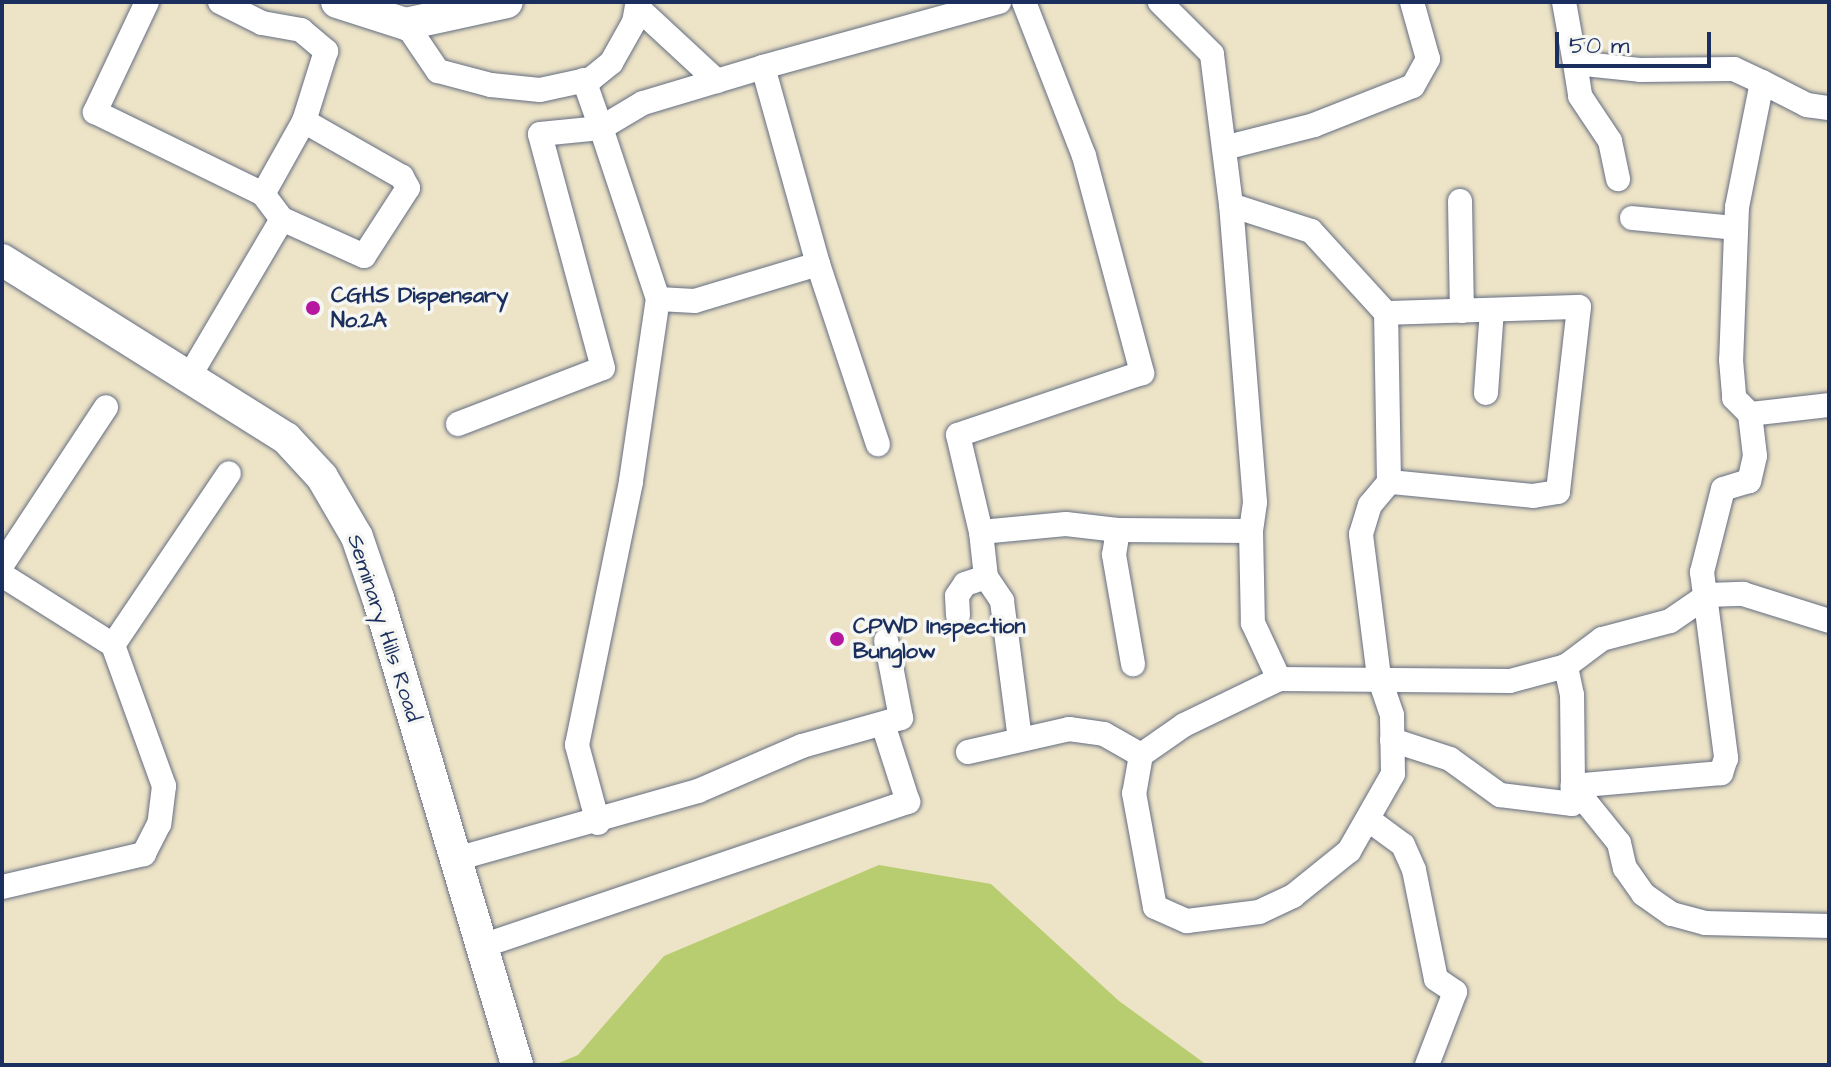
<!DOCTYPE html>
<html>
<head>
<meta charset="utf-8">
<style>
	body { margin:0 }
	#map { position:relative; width:1831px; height:1067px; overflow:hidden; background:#ede3c6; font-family:"Architects Daughter",sans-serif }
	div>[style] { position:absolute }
	.green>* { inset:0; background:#b8cc70 }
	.roads { filter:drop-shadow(0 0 2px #646e82) drop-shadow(0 0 2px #646e82) }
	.street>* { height:24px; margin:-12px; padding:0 12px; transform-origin:12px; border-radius:12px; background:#fff }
	.secondary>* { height:32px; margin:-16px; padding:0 16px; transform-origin:16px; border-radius:16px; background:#fff }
	.dots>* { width:22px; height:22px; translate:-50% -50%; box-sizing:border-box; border:4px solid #f6f6f2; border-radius:50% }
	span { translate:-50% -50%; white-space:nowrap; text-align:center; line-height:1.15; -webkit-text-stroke:7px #f6f6f2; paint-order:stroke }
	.poi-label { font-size:22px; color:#1b2f5e; font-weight:700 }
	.left { translate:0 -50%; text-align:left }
	.street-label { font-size:22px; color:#1b2f5e }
	.frame { position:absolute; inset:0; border:4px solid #1b2f5e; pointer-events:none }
	.scale { position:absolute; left:1555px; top:32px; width:156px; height:36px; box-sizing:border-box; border:4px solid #1b2f5e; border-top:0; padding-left:10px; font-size:24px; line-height:28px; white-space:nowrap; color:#1b2f5e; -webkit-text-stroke:6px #f6f6f2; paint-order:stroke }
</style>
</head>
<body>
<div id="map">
	<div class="green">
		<div style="clip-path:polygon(879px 865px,991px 884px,1119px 1001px,1207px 1065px,554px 1065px,578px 1055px,664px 956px)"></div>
	</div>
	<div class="roads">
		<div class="street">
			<div style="left:147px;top:2px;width:122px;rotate:115.3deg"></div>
			<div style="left:95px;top:112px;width:187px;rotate:26deg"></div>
			<div style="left:220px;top:2px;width:47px;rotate:26.6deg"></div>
			<div style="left:262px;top:23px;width:40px;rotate:10deg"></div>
			<div style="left:301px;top:30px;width:33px;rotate:40deg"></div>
			<div style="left:326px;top:51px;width:73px;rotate:107.4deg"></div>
			<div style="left:1024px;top:2px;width:165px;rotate:68.7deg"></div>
			<div style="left:1084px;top:156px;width:225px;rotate:75deg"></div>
			<div style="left:1142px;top:373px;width:194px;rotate:161.4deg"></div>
			<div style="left:958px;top:435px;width:100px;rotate:76.7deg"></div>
			<div style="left:981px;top:532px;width:85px;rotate:-5.4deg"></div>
			<div style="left:1066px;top:524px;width:52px;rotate:6.6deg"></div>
			<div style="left:1118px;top:530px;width:133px;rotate:0.4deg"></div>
			<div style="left:1251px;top:531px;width:29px;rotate:-82deg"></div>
			<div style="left:1255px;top:502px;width:298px;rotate:-94.6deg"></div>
			<div style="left:1564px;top:2px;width:62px;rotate:79.8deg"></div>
			<div style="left:1575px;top:63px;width:65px;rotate:6.1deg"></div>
			<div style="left:1640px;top:70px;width:94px;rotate:-0.6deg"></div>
			<div style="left:1734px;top:69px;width:31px;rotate:25deg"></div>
			<div style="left:1762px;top:82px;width:127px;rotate:101.3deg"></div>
			<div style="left:1737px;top:207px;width:153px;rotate:92.2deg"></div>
			<div style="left:1731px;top:360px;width:38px;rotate:85deg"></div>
			<div style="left:1734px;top:398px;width:23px;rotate:45deg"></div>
			<div style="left:1750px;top:414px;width:42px;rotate:83.2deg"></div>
			<div style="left:1755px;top:456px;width:26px;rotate:103deg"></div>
			<div style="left:1749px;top:481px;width:27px;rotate:163deg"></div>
			<div style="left:1723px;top:489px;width:86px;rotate:104.2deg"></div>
			<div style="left:1702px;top:572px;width:188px;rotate:82.6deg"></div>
			<div style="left:1726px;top:758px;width:16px;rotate:108deg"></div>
			<div style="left:1721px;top:773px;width:149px;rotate:175deg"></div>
			<div style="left:1573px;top:786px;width:91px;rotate:-90.6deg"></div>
			<div style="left:1572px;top:695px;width:30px;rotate:-102deg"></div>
			<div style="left:637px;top:7px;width:109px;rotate:42.8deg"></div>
			<div style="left:406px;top:24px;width:57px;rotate:55.8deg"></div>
			<div style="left:438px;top:71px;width:55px;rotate:14.8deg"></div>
			<div style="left:491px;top:85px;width:49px;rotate:5.8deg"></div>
			<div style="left:540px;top:90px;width:52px;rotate:-12.2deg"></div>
			<div style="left:591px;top:79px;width:26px;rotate:-39deg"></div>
			<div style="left:611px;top:63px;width:47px;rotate:-60.7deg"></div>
			<div style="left:634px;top:22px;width:20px;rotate:-79deg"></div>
			<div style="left:1575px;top:63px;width:33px;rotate:81deg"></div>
			<div style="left:1580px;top:96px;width:54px;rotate:56.3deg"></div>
			<div style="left:1610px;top:141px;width:39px;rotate:78deg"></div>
			<div style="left:763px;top:67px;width:205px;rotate:74.4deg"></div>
			<div style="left:818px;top:264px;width:128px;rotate:163.3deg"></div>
			<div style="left:695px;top:301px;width:37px;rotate:-177deg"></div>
			<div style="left:658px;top:299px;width:180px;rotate:-108.4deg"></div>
			<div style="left:601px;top:128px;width:49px;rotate:-30.8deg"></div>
			<div style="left:643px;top:103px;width:125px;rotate:-16.7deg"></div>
			<div style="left:763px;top:67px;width:245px;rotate:-15.4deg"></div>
			<div style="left:1762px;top:82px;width:51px;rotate:27.1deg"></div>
			<div style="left:1807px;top:105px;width:22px;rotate:8deg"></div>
			<div style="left:1224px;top:148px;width:93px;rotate:-14.3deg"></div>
			<div style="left:1314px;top:125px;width:106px;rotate:-21.5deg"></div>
			<div style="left:1413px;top:86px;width:31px;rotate:-61deg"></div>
			<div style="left:1428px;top:59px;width:59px;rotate:-105.7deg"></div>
			<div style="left:1460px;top:201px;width:110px;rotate:89deg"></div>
			<div style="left:1632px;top:218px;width:104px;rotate:5.5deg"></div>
			<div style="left:818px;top:264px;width:190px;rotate:71.6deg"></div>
			<div style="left:1386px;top:313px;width:193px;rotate:-1.8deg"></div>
			<div style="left:1579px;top:307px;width:186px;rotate:96.5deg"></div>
			<div style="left:1558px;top:492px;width:25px;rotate:171deg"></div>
			<div style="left:1533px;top:496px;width:145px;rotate:-174.4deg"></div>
			<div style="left:189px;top:377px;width:183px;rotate:-59.5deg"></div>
			<div style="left:282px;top:219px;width:90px;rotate:24.3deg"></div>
			<div style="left:364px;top:256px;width:81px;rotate:-57.1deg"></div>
			<div style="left:408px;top:188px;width:13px;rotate:-119deg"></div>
			<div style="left:402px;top:177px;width:113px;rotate:-150.3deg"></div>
			<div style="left:304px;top:121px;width:84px;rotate:119.3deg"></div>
			<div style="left:263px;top:194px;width:31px;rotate:53deg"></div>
			<div style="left:1486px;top:393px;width:83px;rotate:-85.9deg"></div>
			<div style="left:1750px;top:414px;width:80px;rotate:-6.5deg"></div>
			<div style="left:458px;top:424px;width:155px;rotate:-21.1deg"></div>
			<div style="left:603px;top:368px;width:242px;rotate:-105.1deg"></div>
			<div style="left:540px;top:134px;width:61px;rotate:-5.6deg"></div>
			<div style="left:601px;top:128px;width:51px;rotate:-109.5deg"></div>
			<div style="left:1118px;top:530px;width:25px;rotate:99deg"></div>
			<div style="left:1114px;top:555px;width:111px;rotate:80.1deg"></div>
			<div style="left:1251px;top:531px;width:92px;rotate:88.8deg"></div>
			<div style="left:1253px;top:623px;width:62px;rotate:65.1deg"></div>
			<div style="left:981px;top:532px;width:45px;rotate:83.7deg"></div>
			<div style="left:986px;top:577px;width:29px;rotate:56deg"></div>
			<div style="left:1002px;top:601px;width:139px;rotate:82.6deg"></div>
			<div style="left:2px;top:565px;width:189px;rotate:-56.6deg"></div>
			<div style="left:2px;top:575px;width:131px;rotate:32.2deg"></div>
			<div style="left:113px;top:645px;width:150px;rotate:70.1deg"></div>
			<div style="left:164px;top:786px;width:38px;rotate:97deg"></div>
			<div style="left:159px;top:824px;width:34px;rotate:117deg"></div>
			<div style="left:144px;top:854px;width:146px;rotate:166.9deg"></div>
			<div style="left:958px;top:615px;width:19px;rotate:-93deg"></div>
			<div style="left:957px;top:596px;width:14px;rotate:-56deg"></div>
			<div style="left:965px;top:584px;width:22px;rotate:-18deg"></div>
			<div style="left:113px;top:645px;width:207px;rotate:-56deg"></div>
			<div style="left:1392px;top:740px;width:61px;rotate:18.1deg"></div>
			<div style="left:1450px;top:759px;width:62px;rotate:35.8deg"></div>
			<div style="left:1500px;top:795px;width:73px;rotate:7.1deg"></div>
			<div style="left:1572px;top:804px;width:18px;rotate:-87deg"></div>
			<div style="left:1573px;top:786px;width:73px;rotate:51.1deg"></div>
			<div style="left:1619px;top:843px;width:26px;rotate:77deg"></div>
			<div style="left:1625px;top:868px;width:32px;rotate:55deg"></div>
			<div style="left:1643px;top:894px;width:35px;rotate:35deg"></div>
			<div style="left:1672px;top:914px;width:35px;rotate:15deg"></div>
			<div style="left:1706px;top:923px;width:123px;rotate:1.4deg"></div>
			<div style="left:968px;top:752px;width:104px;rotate:-12.8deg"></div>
			<div style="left:1069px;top:729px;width:35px;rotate:8deg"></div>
			<div style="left:1104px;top:734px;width:43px;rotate:29.6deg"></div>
			<div style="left:1141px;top:755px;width:39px;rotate:100deg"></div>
			<div style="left:1134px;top:793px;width:116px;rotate:79.6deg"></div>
			<div style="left:1155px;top:907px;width:35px;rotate:24deg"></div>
			<div style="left:1187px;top:921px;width:73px;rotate:-7.1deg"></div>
			<div style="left:1259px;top:912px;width:38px;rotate:-25deg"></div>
			<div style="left:1293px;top:896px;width:72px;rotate:-38.8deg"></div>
			<div style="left:1349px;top:851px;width:89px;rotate:-60.3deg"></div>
			<div style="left:1393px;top:774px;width:59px;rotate:-91deg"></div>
			<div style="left:1392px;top:715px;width:40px;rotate:-108.9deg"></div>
			<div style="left:1379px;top:677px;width:144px;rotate:-97.2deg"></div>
			<div style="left:1361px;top:534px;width:30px;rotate:-73deg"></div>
			<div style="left:1370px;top:505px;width:30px;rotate:-50deg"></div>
			<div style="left:1389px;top:482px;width:169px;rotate:-91deg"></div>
			<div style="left:1386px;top:313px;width:111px;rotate:-132.4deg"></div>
			<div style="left:1311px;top:231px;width:84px;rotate:-162deg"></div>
			<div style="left:1231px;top:205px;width:152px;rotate:-97.2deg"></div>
			<div style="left:1212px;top:54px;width:74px;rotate:-135deg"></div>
			<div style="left:1141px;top:755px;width:52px;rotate:-34.9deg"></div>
			<div style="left:1184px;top:725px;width:106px;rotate:-25.8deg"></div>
			<div style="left:1279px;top:679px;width:231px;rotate:0.5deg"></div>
			<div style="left:1510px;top:681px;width:58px;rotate:-15deg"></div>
			<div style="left:1566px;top:666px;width:45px;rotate:-36.9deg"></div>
			<div style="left:1602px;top:639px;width:70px;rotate:-14.8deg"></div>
			<div style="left:1670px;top:621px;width:46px;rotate:-34.4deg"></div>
			<div style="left:1708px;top:595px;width:35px;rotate:-2deg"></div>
			<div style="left:1743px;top:594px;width:90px;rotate:17.4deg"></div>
			<div style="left:1369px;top:820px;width:42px;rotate:36.3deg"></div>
			<div style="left:1403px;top:845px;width:27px;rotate:66deg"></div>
			<div style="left:1414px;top:870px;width:111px;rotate:78.6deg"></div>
			<div style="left:1436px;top:979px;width:23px;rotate:34deg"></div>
			<div style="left:1455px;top:992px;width:78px;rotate:111deg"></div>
			<div style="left:598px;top:823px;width:81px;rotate:-105.1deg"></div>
			<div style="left:577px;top:745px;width:269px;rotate:-78.4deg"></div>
			<div style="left:631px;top:481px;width:184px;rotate:-81.6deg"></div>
			<div style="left:456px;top:859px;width:251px;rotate:-15.7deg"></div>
			<div style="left:698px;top:791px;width:113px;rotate:-23.4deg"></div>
			<div style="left:802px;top:746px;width:103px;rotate:-15.8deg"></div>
			<div style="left:901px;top:718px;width:79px;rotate:-100.9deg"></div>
			<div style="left:482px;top:946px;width:450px;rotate:-18.7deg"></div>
			<div style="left:908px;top:802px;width:82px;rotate:-107.8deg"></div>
		</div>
		<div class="secondary">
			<div style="left:337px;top:2px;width:72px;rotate:17.7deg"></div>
			<div style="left:406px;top:24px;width:103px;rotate:-12.3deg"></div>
			<div style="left:2px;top:260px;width:335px;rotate:32.1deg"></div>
			<div style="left:286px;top:438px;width:53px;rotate:47.3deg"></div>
			<div style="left:322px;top:477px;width:69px;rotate:59.7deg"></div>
			<div style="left:357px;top:537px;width:65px;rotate:71deg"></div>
			<div style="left:378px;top:598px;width:487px;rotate:73.4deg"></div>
		</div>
	</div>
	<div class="dots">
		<div style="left:313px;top:308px;background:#b5179e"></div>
		<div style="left:837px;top:639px;background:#b5179e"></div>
	</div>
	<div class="poi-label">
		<span class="left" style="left:331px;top:308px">CGHS Dispensary<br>No.2A</span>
		<span class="left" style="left:853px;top:639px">CPWD Inspection<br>Bunglow</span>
	</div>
	<div class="street-label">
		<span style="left:384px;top:628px;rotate:72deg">Seminary Hills Road</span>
	</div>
	<div class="frame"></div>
	<div class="scale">50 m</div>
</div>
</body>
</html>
